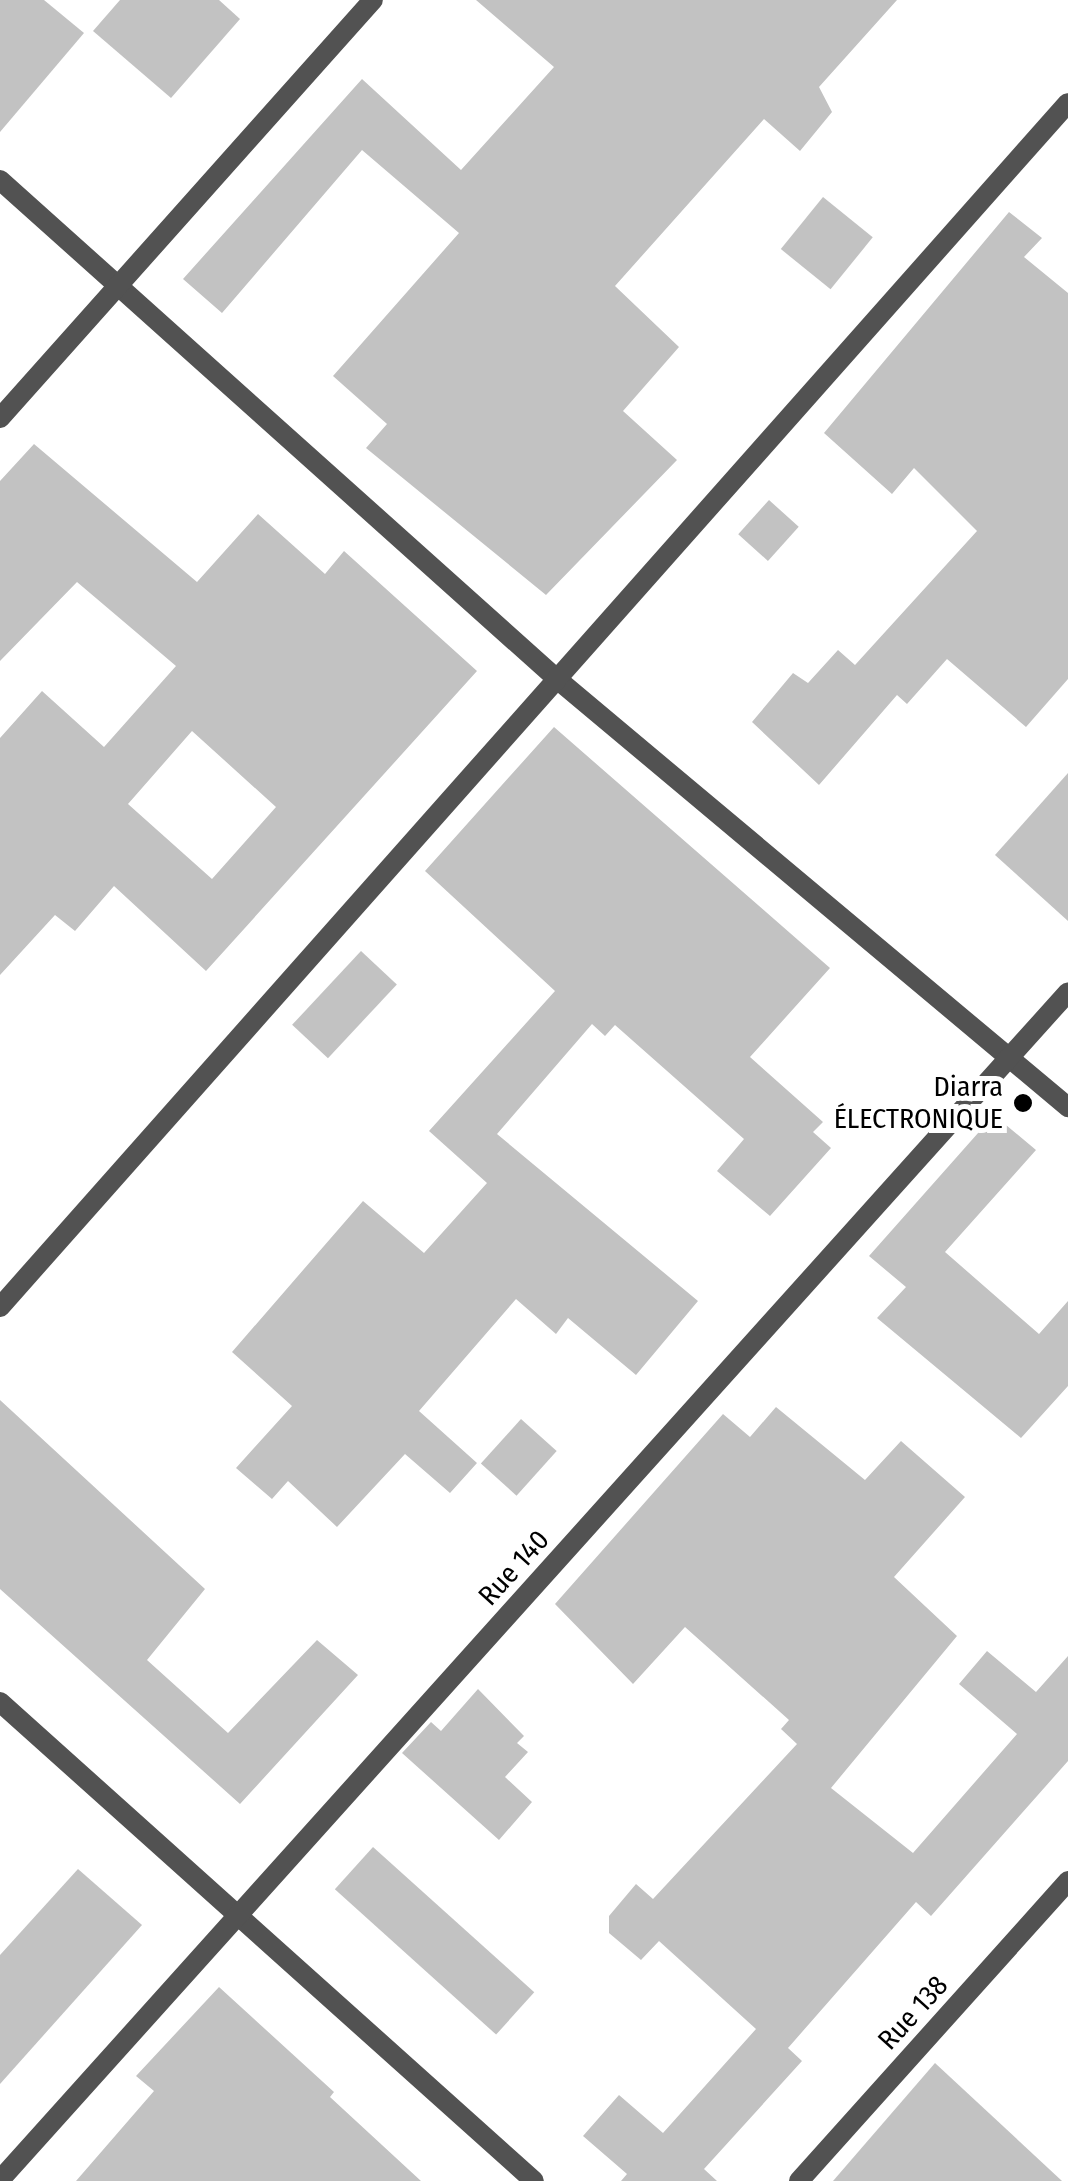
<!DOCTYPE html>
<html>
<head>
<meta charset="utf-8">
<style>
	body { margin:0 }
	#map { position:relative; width:1068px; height:2181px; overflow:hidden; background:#fff; font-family:"Fira Sans Condensed",sans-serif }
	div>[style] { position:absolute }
	.building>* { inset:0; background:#c2c2c2; transform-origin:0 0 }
	.minor>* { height:20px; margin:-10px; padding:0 10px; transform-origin:10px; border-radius:10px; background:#525252 }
	.dots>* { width:28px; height:28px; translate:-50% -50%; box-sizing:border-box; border:5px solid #fff; border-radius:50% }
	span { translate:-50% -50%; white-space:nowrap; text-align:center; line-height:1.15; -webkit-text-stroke:10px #fff; paint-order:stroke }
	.poi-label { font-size:28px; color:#000 }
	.right { translate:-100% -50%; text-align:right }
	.street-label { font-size:28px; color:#000 }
</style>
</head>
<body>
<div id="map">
	<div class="building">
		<div style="clip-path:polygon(0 0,44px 0,84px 33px,0 132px)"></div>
		<div style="clip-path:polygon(120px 0,219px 0,240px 19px,171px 98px,93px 31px)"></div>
		<div style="clip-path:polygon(476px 0,897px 0,819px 87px,832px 112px,800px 151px,764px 119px,615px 286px,679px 347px,623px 411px,677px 460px,546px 595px,366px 448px,387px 424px,333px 376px,459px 233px,362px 150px,222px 313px,183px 279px,362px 79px,461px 170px,554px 67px)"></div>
		<div style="left:823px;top:197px;width:64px;height:67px;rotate:39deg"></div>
		<div style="clip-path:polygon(1009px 212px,1042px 238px,1024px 257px,1068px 293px,1068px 679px,1026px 727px,947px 659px,907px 704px,897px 695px,819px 785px,752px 722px,793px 673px,808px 683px,838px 650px,855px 665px,977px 531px,914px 468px,892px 494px,824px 433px)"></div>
		<div style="clip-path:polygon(evenodd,34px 444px,197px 582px,258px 514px,325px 574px,344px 551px,477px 671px,206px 971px,114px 886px,75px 931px,55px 915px,0 975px,0 738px,42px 691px,104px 747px,176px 666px,77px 582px,0 661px,0 481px,34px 444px,192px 731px,276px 807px,212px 879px,128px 804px,192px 731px)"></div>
		<div style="left:769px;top:500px;width:40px;height:46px;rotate:42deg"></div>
		<div style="clip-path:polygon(554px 727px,830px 968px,750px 1057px,823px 1122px,813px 1132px,831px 1148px,770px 1216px,717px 1171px,744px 1139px,615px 1025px,605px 1036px,592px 1024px,497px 1134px,698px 1301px,636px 1375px,568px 1318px,556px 1334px,516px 1299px,419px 1411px,477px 1463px,450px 1493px,405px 1454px,337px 1527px,288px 1481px,272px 1499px,236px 1468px,292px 1406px,232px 1352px,363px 1201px,424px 1253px,487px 1183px,429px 1131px,555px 991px,425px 871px)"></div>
		<div style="clip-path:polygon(1068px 773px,1068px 921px,995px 855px)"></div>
		<div style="left:361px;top:951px;width:49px;height:101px;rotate:43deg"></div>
		<div style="clip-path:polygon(994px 1115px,1036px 1150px,945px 1252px,1039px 1334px,1068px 1301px,1068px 1386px,1021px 1438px,877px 1318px,906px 1287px,869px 1256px)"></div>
		<div style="clip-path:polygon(0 1400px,205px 1589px,147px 1660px,228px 1733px,317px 1640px,358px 1675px,240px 1804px,0 1589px)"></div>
		<div style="clip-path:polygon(776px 1407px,865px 1480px,901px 1441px,965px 1497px,894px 1577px,957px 1636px,831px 1788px,913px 1853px,1017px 1734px,959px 1684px,987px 1651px,1036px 1692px,1068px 1656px,1068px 1761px,931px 1916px,916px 1902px,788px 2048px,802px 2061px,704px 2169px,717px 2181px,621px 2181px,627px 2174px,583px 2136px,619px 2095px,663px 2133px,756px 2029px,659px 1941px,641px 1960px,609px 1933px,609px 1916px,636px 1884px,653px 1899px,797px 1744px,781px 1729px,789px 1720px,685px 1627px,633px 1684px,555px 1604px,723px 1414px,750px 1437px)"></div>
		<div style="left:521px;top:1419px;width:48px;height:60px;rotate:42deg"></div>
		<div style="clip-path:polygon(478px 1689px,524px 1736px,517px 1743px,528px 1752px,505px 1777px,532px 1802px,499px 1840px,402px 1753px,431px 1722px,441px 1731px)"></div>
		<div style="left:373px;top:1847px;width:217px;height:57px;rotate:42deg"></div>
		<div style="clip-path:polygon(78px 1869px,142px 1925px,0 2084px,0 1955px)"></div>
		<div style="clip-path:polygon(219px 1987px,334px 2092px,330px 2097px,421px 2181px,76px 2181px,154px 2091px,136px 2076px)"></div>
		<div style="clip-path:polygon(935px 2063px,1062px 2181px,833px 2181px)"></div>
	</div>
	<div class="minor">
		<div style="left:0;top:180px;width:748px;rotate:41.86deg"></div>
		<div style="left:557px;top:679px;width:667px;rotate:39.95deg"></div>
		<div style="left:0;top:418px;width:560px;rotate:-48.26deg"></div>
		<div style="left:0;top:1307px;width:1609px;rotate:-48.43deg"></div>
		<div style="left:0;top:1702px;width:717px;rotate:41.89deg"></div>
		<div style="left:0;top:2180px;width:1597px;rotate:-48.04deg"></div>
		<div style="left:799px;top:2181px;width:403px;rotate:-48.1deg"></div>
	</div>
	<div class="dots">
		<div style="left:1023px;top:1103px;background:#000"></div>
	</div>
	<div class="poi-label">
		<span class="right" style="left:1003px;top:1103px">Diarra<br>ÉLECTRONIQUE</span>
	</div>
	<div class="street-label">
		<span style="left:514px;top:1568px;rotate:-48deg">Rue 140</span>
		<span style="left:913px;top:2013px;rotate:-48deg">Rue 138</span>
	</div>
</div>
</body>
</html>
